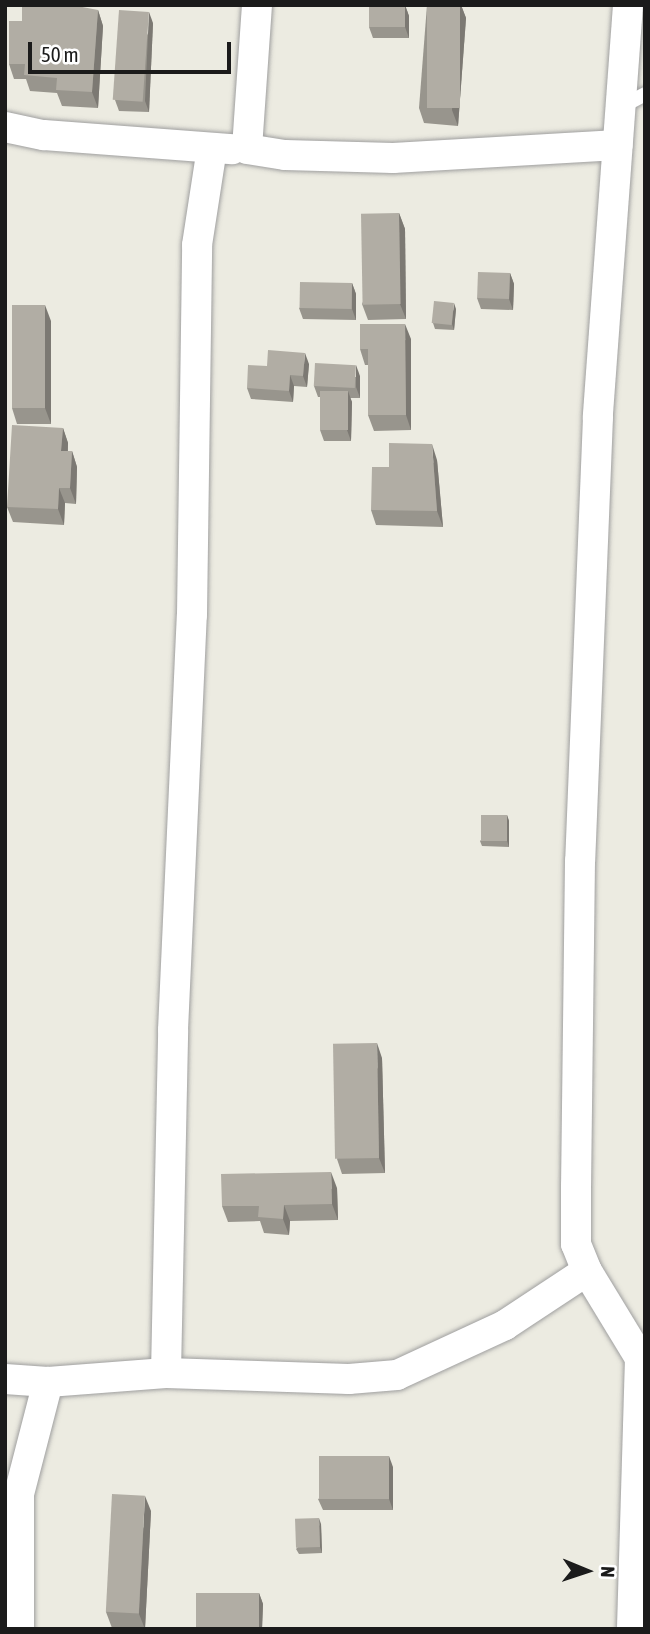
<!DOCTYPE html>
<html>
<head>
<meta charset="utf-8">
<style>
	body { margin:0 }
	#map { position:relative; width:650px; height:1634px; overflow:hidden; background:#ecebe1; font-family:"Asap Condensed",sans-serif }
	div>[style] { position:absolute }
	.roads { filter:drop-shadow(0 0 2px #9f9f9f) drop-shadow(0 0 2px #9f9f9f) }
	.lane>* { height:14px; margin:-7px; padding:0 7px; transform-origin:7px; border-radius:7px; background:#fff }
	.street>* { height:30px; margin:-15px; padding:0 15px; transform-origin:15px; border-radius:15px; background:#fff }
	.wall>* { inset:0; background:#98958d }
	.shaded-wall>* { inset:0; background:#7c7973 }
	.building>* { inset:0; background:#b1ada4; transform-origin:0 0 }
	span { translate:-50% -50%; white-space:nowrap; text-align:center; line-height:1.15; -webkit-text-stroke:6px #fff; paint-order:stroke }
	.frame { position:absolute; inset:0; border:7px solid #1b1b1b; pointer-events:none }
	.north { position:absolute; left:552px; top:1536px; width:70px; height:70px; -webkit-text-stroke:5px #fff; paint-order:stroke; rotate:92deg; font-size:19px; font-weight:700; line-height:28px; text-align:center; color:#1b1b1b }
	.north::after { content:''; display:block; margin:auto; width:24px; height:32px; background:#1b1b1b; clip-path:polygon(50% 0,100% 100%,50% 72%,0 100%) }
	.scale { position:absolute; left:28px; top:42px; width:203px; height:32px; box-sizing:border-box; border:4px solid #1b1b1b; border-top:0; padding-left:9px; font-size:21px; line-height:24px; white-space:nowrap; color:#1b1b1b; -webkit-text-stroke:5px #fff; paint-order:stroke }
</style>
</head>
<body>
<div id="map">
	<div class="roads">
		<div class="lane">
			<div style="left:621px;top:107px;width:27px;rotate:-28deg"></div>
		</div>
		<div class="street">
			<div style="left:257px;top:5px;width:144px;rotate:94deg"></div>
			<div style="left:247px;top:149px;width:38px;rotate:9deg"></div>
			<div style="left:285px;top:155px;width:108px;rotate:1.6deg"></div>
			<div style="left:393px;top:158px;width:225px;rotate:-3.3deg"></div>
			<div style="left:628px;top:5px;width:413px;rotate:94.2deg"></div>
			<div style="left:598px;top:417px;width:444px;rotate:92.3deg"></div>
			<div style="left:580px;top:861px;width:325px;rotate:90.7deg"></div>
			<div style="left:576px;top:1186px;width:58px;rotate:90deg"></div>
			<div style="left:576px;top:1244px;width:29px;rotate:68deg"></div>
			<div style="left:587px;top:1271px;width:102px;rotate:58.7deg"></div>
			<div style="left:640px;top:1358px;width:271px;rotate:91.7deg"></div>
			<div style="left:5px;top:127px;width:40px;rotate:12deg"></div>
			<div style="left:44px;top:135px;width:189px;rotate:4.3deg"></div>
			<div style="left:166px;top:1373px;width:343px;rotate:-88.8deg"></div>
			<div style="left:173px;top:1030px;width:415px;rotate:-87.4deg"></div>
			<div style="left:192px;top:615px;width:370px;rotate:-89.2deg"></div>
			<div style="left:197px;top:245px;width:98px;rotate:-81.2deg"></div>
			<div style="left:5px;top:1379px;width:43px;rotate:4deg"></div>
			<div style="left:48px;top:1382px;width:118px;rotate:-4.4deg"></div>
			<div style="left:166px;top:1373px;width:183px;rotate:1.9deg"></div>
			<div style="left:349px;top:1379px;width:48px;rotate:-4.8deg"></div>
			<div style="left:397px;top:1375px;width:119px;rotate:-24.8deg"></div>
			<div style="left:505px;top:1325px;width:98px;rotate:-33.4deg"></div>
			<div style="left:19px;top:1629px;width:135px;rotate:-90deg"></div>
			<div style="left:19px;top:1494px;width:116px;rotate:-75.5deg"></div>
		</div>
	</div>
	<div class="wall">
		<div style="clip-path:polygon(405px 5px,409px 16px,409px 38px,373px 38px,369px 27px)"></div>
		<div style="clip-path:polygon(427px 5px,461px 5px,466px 18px,458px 126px,424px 123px,419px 108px)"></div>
		<div style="clip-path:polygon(98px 10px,103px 26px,98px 108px,62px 106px,57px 93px,30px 91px,26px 79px,14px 79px,9px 64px,22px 21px)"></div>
		<div style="clip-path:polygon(153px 23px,149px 112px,119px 111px,115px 100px)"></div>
		<div style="clip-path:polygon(399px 213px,405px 229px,406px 319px,368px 320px,362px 304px)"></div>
		<div style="clip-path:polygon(510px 273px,514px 284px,513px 310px,481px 309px,477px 298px)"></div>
		<div style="clip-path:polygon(352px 283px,356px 294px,356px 320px,303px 319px,299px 308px)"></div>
		<div style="clip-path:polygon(456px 309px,454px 330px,435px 329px,433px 323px)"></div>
		<div style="clip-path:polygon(51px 321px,51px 424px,17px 424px,12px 408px)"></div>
		<div style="clip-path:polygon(411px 339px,411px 430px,374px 431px,368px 415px,368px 365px,365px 365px,360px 349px)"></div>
		<div style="clip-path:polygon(309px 364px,307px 387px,294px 386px,293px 402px,251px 399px,247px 388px,267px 366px)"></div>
		<div style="clip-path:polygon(360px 376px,360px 398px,350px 398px,352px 402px,351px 441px,324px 441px,320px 430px,320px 397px,318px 397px,314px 386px)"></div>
		<div style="clip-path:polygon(63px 428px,68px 443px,68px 451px,72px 451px,77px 467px,76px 504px,65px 503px,64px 525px,13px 522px,7px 507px)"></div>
		<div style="clip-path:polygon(437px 460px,443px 527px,376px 525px,371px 510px)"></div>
		<div style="clip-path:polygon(507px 815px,509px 821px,509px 847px,482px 846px,480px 841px)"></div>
		<div style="clip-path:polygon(382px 1058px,385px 1173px,342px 1174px,337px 1159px)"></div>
		<div style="clip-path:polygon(337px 1188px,338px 1220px,290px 1221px,289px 1235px,264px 1233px,260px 1221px,228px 1222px,222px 1206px)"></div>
		<div style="clip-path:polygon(393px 1467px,393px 1510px,323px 1510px,318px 1499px)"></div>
		<div style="clip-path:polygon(151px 1511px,145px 1629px,102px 1629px,112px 1628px,106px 1612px)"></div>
		<div style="clip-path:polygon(321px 1524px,322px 1553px,299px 1554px,296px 1549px)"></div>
		<div style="clip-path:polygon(259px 1593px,263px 1604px,262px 1629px,197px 1629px,196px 1627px)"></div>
	</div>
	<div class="shaded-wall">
		<div style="clip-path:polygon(405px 5px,409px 16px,409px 38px,405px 27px)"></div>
		<div style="clip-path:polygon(460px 5px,461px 5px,466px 18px,458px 126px,452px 110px)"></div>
		<div style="clip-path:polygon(98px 10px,103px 26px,98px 108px,92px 92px)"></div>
		<div style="clip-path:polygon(149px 12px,153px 23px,149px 112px,145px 101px)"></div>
		<div style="clip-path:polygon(399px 213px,405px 229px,406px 319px,400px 304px)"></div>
		<div style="clip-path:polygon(510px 273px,514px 284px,513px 310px,509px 299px)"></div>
		<div style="clip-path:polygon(352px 283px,356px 294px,356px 320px,352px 309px)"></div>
		<div style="clip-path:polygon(454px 303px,456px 309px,454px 330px,452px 324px)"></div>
		<div style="clip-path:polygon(45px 305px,51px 321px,51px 424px,45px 408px)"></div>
		<div style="clip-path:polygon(405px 324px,411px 339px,411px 430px,406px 415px)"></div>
		<div style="clip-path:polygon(305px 353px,309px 364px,307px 387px,303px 376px)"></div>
		<div style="clip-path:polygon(356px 365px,360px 376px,360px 398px,356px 387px)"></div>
		<div style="clip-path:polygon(290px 375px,294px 386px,293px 402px,289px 391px)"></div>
		<div style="clip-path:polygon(348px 391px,352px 402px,351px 441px,347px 430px)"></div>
		<div style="clip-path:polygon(63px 428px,68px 443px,67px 466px,61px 451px)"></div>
		<div style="clip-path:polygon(432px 444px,437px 460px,443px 527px,437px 511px)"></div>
		<div style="clip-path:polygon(72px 451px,77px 467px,76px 504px,70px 488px)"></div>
		<div style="clip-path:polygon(59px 488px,65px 503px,64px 525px,58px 509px)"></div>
		<div style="clip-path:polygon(507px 815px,509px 821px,509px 847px,507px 841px)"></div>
		<div style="clip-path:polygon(377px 1043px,382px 1058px,385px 1173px,379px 1158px)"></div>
		<div style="clip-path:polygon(331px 1172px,337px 1188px,338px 1220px,332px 1204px)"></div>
		<div style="clip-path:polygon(284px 1205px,290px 1221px,289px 1235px,283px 1219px)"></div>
		<div style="clip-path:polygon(389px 1456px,393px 1467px,393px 1510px,389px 1499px)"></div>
		<div style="clip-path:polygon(145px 1496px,151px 1511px,145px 1629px,139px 1614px)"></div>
		<div style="clip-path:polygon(319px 1518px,321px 1524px,322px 1553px,320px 1547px)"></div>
		<div style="clip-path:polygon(259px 1593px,263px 1604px,262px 1629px,259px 1629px,258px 1627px)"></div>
	</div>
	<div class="building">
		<div style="clip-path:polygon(22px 5px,72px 5px,98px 10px,92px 92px,56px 90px,57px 78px,24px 75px,25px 64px,9px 64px,9px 21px,22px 21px)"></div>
		<div style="left:369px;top:5px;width:36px;height:22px"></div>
		<div style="left:427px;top:5px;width:33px;height:103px"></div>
		<div style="left:119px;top:10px;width:30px;height:90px;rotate:4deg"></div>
		<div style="left:399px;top:213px;width:91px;height:38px;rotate:89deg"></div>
		<div style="left:478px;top:272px;width:32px;height:26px;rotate:2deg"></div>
		<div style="left:300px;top:282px;width:52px;height:26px;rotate:1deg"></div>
		<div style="left:434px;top:301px;width:20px;height:22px;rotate:6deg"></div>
		<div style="left:12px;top:305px;width:33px;height:103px"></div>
		<div style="clip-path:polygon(360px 324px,405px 324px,406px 415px,368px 415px,368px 349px,360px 349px)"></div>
		<div style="clip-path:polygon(268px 350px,305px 353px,303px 376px,290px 375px,289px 391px,247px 388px,248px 365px,267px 366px)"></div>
		<div style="left:315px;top:363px;width:41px;height:23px;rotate:3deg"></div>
		<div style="left:320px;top:391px;width:28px;height:39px"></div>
		<div style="clip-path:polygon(12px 425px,63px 428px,61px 451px,72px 451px,70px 488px,59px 488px,58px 509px,7px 507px)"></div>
		<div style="clip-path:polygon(389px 443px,432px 444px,437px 511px,371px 510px,372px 467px,389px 467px)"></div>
		<div style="left:481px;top:815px;width:26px;height:26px"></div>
		<div style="left:377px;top:1043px;width:115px;height:44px;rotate:89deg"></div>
		<div style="clip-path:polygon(331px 1172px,332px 1204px,284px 1205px,283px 1219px,258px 1217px,259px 1206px,222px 1206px,221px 1174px)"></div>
		<div style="left:319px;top:1456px;width:70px;height:43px"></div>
		<div style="left:112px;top:1494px;width:33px;height:118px;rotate:3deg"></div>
		<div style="left:319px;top:1518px;width:29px;height:24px;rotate:88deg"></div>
		<div style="left:196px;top:1593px;width:63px;height:34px"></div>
		<div style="clip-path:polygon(102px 1628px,140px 1629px,102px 1629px)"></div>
	</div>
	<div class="frame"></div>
	<div class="north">N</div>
	<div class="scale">50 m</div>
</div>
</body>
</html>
